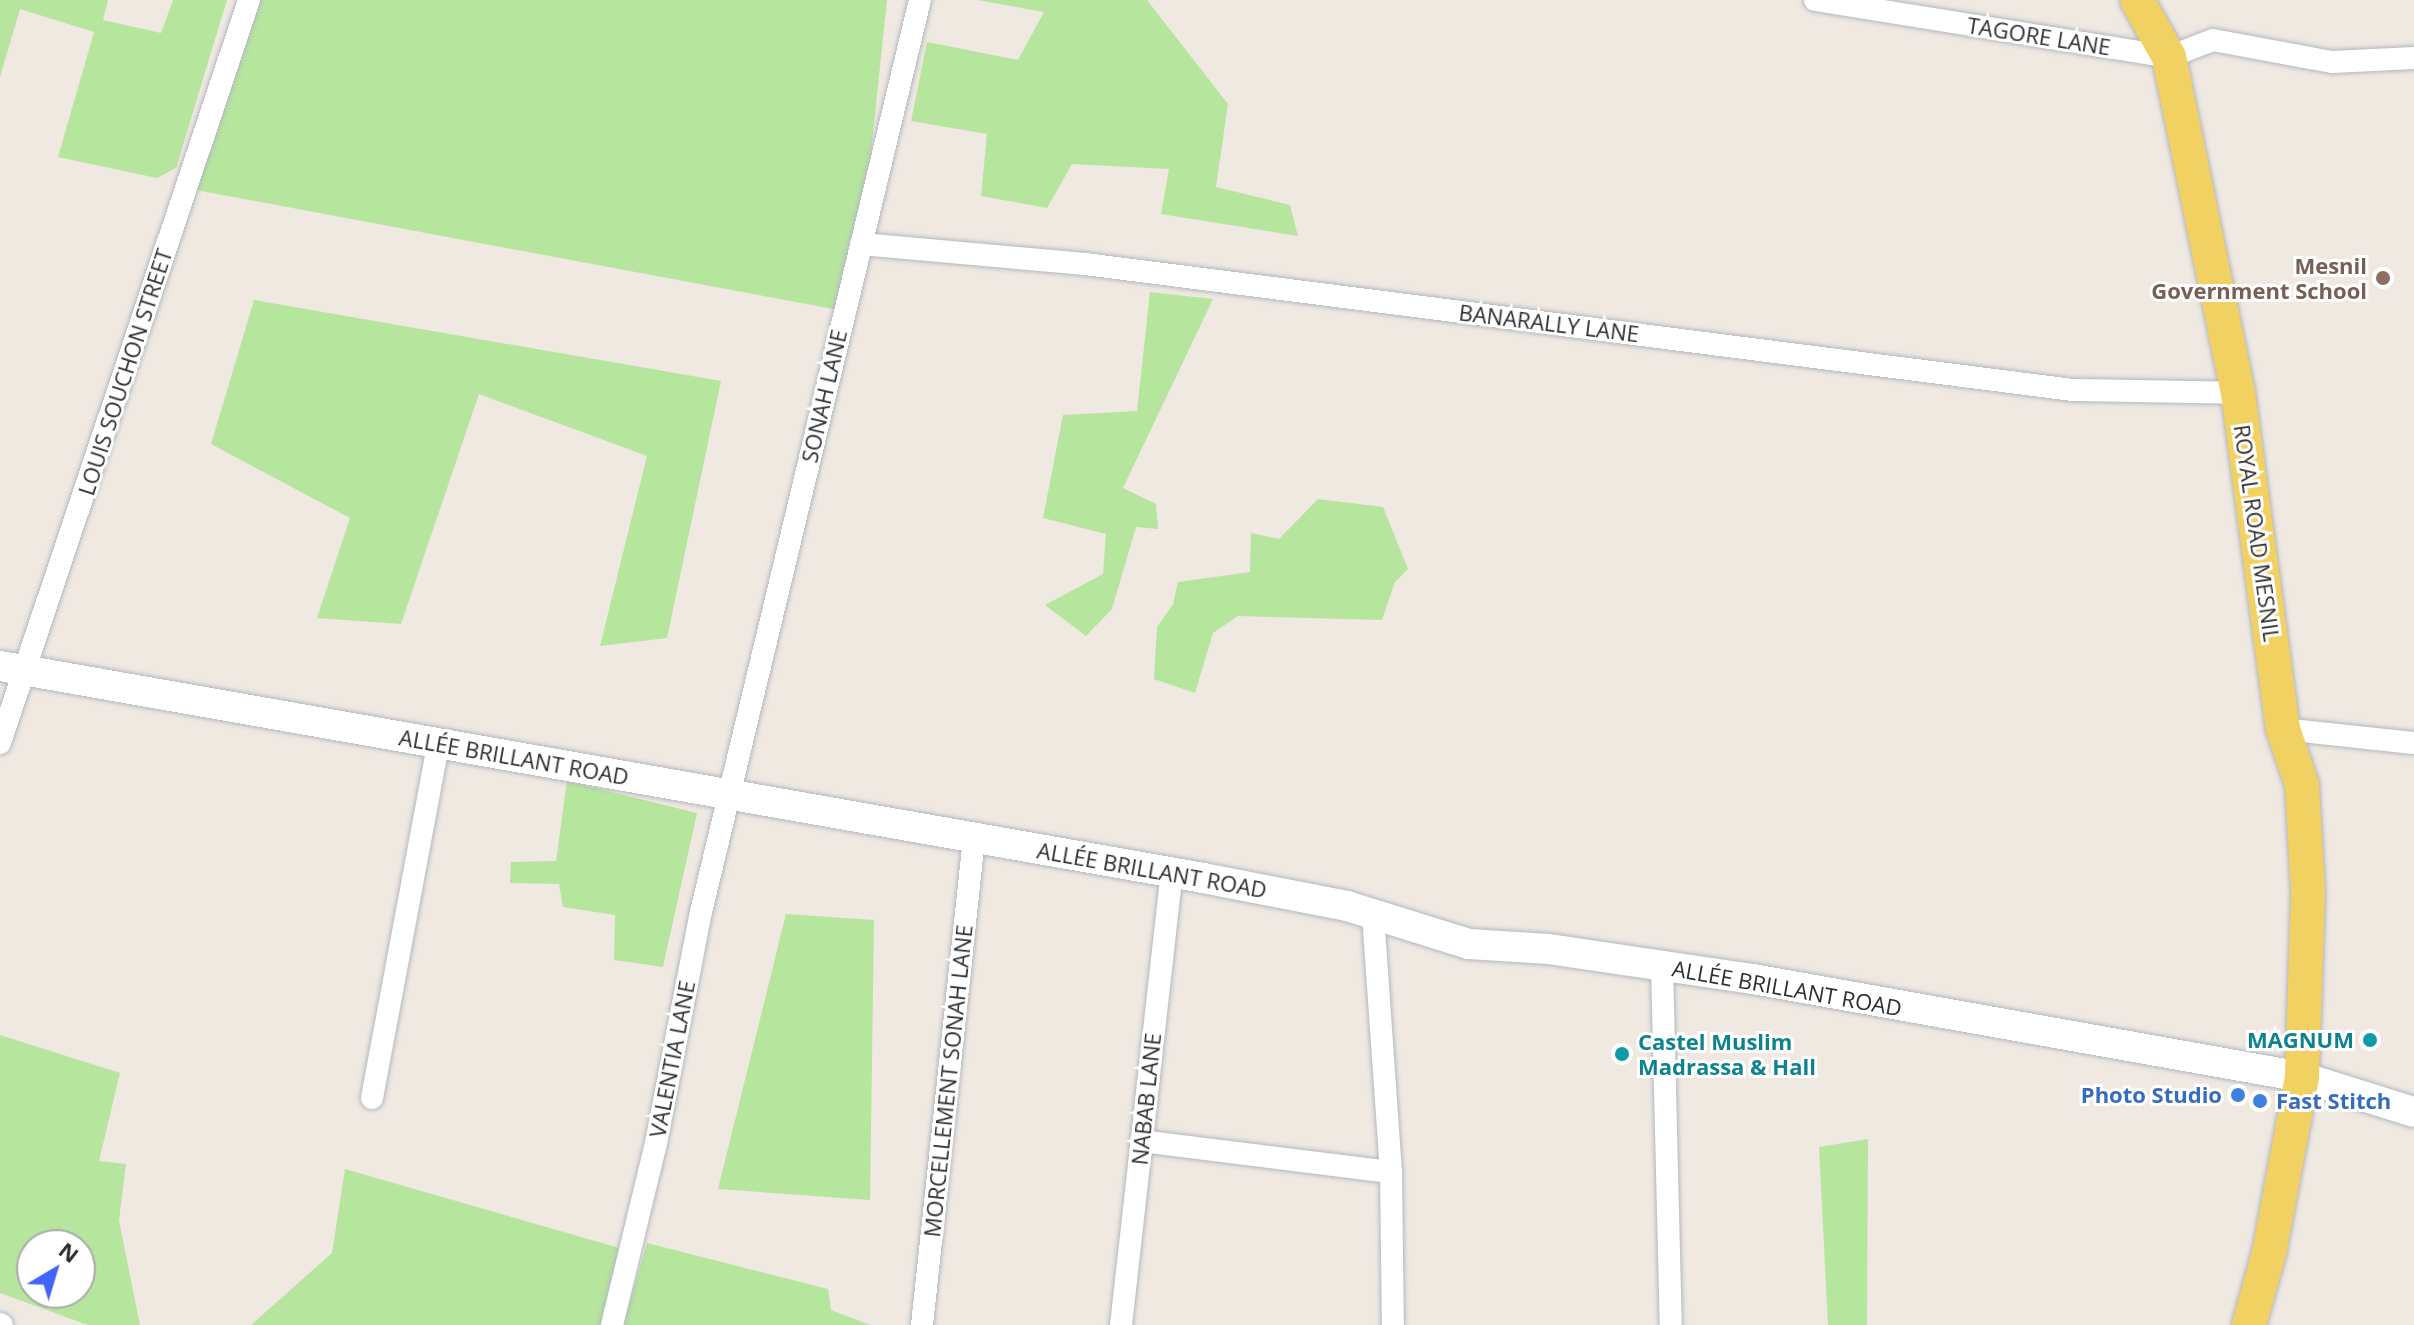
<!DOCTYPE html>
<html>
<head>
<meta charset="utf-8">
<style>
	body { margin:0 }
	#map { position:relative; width:2414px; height:1325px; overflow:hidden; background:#efe9e1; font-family:"Open Sans",sans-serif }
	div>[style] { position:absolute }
	.green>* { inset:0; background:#b6e59e }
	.roads { filter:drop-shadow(0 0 2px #b4b7c1) drop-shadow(0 0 2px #b4b7c1) }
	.street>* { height:22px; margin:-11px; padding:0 11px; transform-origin:11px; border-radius:11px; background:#fff }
	.secondary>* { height:30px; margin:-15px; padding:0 15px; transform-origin:15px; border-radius:15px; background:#fff }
	.primary>* { height:34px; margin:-17px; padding:0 17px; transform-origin:17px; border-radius:17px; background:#f2d163 }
	.dots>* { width:22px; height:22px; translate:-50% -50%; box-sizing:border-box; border:4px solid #fff; border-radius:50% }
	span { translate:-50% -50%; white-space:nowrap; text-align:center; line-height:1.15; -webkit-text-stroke:6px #fff; paint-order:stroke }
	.street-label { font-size:22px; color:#2e2e2e }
	.education-label { font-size:22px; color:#785e54; font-weight:700 }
	.right { translate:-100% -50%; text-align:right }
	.culture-label { font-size:22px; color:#0d838f; font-weight:700 }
	.left { translate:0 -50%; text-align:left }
	.shop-label { font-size:22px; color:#366cbe; font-weight:700 }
	.north { position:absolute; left:16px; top:1229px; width:80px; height:80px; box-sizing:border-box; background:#fff; border:2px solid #ababab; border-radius:50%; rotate:38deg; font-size:22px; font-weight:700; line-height:32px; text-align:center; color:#2e2e2e }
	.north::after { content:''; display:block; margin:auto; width:28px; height:36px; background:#4264fb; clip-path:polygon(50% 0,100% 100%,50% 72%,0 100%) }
</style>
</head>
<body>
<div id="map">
	<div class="green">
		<div style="clip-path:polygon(0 0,108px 0,103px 20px,161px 33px,173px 0,227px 0,176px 168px,157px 178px,58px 157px,94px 32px,20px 9px,0 77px)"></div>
		<div style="clip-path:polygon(247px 0,887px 0,862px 238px,839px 310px,185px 188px)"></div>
		<div style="clip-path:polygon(977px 0,1147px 0,1228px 104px,1216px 187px,1290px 205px,1298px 236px,1161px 214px,1169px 169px,1072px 164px,1047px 208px,981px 196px,987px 134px,911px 121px,927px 42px,1018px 60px,1044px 12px)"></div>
		<div style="clip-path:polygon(1150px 292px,1213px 299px,1123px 488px,1156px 504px,1158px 529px,1136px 527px,1112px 609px,1086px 636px,1045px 605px,1103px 574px,1106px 534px,1043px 518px,1063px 415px,1137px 411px)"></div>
		<div style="clip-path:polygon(254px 300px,721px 381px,667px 638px,600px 646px,647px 456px,479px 394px,401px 624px,317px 618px,350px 518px,211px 444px)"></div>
		<div style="clip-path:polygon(1318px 499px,1383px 507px,1408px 569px,1395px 582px,1382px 620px,1238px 616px,1213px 633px,1195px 693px,1154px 679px,1157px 627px,1173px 604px,1178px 582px,1250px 572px,1251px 533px,1279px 539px)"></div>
		<div style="clip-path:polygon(567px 781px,697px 813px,663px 967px,614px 960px,615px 915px,563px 907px,559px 884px,510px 883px,511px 862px,556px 861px)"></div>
		<div style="clip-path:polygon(786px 914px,874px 920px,870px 1200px,718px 1189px)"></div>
		<div style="clip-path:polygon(evenodd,0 1035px,120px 1073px,99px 1161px,126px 1164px,119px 1220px,140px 1325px,88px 1325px,0 1293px,0 1035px,32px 1245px,80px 1245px,80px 1293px,32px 1293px,32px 1245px)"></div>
		<div style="clip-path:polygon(1868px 1139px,1867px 1325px,1828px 1325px,1819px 1147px)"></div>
		<div style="clip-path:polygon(345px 1169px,630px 1251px,613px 1325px,251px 1325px,332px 1253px)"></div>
		<div style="clip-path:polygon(647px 1243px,828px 1289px,831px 1310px,870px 1325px,623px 1325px)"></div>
	</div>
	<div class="roads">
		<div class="street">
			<div style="left:1815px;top:0;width:359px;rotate:9.1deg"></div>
			<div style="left:2169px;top:57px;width:47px;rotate:-21.1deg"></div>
			<div style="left:2213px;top:40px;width:121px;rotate:10.5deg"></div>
			<div style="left:2332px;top:62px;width:82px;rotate:-2.8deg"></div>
			<div style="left:861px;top:244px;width:225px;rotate:5.1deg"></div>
			<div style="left:1085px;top:264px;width:996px;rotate:7.27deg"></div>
			<div style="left:2073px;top:390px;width:165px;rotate:1deg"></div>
			<div style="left:2283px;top:729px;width:132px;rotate:6.1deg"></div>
			<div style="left:0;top:743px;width:784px;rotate:-71.47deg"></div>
			<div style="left:1662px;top:966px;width:359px;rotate:88.6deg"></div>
			<div style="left:372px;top:1098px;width:359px;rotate:-79.4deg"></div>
			<div style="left:1141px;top:1141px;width:252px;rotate:7.1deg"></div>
			<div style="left:1391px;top:1172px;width:259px;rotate:-94deg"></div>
			<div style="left:1391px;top:1172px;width:153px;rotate:89.3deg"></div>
			<div style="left:0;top:1324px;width:2px;rotate:27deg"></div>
			<div style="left:612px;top:1325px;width:187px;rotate:-76.4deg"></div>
			<div style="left:656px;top:1143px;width:235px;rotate:-79deg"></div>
			<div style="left:701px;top:912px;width:938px;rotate:-76.5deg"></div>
			<div style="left:922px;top:1325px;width:491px;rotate:-83.9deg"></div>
			<div style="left:1121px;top:1325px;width:455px;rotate:-83.6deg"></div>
		</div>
		<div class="secondary">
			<div style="left:0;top:666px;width:1222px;rotate:9.99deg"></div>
			<div style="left:1203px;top:878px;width:147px;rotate:11deg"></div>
			<div style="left:1347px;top:906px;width:128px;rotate:17.3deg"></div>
			<div style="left:1469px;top:944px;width:80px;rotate:3.6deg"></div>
			<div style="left:1549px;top:949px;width:206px;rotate:8.4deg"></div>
			<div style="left:1753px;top:979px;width:558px;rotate:10.12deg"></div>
			<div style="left:2302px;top:1077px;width:117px;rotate:17.4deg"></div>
		</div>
		<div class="primary">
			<div style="left:2137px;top:0;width:65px;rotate:60.7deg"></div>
			<div style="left:2169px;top:57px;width:343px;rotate:78.4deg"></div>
			<div style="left:2238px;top:393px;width:339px;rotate:82.4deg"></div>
			<div style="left:2283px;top:729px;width:59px;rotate:71.3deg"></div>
			<div style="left:2302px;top:785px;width:109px;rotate:86.8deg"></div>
			<div style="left:2308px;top:894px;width:183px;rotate:91.9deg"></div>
			<div style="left:2302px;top:1077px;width:179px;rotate:100.6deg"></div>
			<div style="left:2269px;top:1253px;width:75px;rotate:105.5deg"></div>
		</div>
	</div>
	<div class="dots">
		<div style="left:2383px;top:278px;background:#8d6e63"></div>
		<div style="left:2370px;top:1040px;background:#0f9aa8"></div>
		<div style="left:1622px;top:1054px;background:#0f9aa8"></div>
		<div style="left:2238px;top:1095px;background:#3f7fe0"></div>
		<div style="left:2260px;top:1101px;background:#3f7fe0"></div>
	</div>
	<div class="street-label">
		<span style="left:2039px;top:36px;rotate:9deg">TAGORE LANE</span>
		<span style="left:1549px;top:323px;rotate:7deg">BANARALLY LANE</span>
		<span style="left:125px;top:372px;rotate:-72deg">LOUIS SOUCHON STREET</span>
		<span style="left:824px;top:396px;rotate:-77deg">SONAH LANE</span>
		<span style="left:2257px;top:533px;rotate:82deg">ROYAL ROAD MESNIL</span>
		<span style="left:514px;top:757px;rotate:10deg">ALLÉE BRILLANT ROAD</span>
		<span style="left:1152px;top:870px;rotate:10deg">ALLÉE BRILLANT ROAD</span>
		<span style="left:1787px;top:988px;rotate:10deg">ALLÉE BRILLANT ROAD</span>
		<span style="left:672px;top:1059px;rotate:-79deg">VALENTIA LANE</span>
		<span style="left:948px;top:1081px;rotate:-84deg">MORCELLEMENT SONAH LANE</span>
		<span style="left:1146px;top:1099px;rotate:-84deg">NABAB LANE</span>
	</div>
	<div class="education-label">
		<span class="right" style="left:2367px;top:278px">Mesnil<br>Government School</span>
	</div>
	<div class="culture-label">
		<span class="right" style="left:2354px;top:1040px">MAGNUM</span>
		<span class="left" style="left:1638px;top:1054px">Castel Muslim<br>Madrassa &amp; Hall</span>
	</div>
	<div class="shop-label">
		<span class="right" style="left:2222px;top:1095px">Photo Studio</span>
		<span class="left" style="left:2276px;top:1101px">Fast Stitch</span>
	</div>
	<div class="north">N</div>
</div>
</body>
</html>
